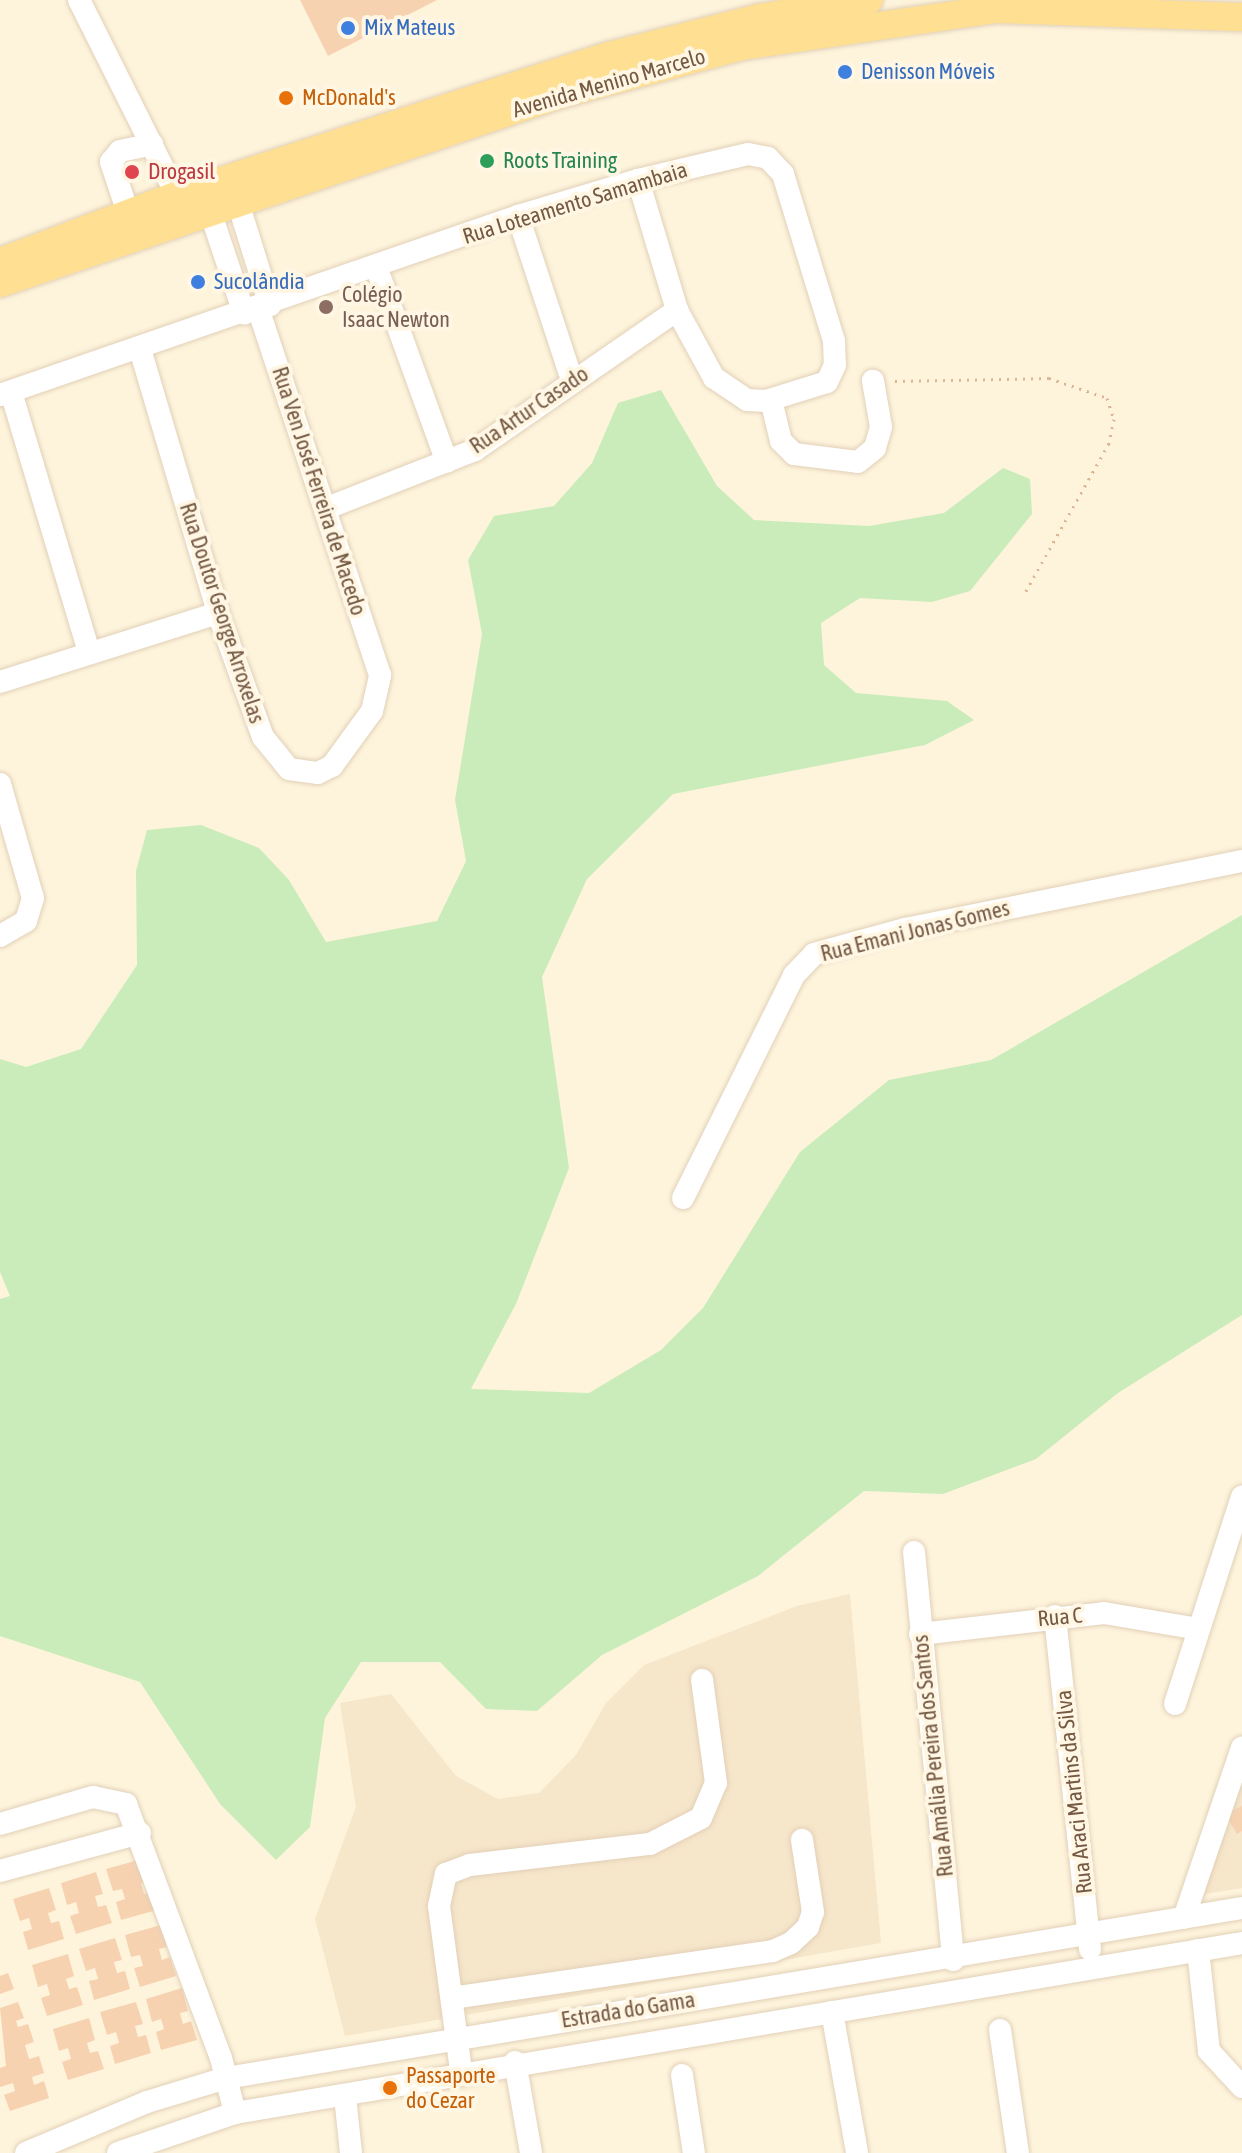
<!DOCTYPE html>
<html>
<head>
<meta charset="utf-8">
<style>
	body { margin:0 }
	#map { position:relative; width:1242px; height:2153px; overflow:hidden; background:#fef4dc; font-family:"Asap Condensed",sans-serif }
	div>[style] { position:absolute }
	.residential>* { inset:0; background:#f6e6ca }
	.green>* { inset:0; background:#caecba }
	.building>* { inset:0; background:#f6d2b1 }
	.path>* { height:3px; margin-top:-1.5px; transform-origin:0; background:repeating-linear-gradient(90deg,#dab695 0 2px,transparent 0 8px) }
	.roads { filter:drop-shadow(0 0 2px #e2d0b8) drop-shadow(0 0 2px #e2d0b8) }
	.minor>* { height:22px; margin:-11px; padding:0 11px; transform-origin:11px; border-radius:11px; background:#fff }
	.major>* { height:28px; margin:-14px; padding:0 14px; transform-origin:14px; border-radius:14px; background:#ffe092 }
	.dots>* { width:22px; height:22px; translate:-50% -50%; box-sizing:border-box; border:4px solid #fff7e4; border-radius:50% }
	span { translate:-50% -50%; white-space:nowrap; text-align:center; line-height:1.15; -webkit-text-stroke:8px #fff7e4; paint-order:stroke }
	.shop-label { font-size:22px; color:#366cbe }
	.left { translate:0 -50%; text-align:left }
	.street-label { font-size:22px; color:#755943 }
	.food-label { font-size:22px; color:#c56008 }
	.leisure-label { font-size:22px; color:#27864d }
	.health-label { font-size:22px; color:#be3a42 }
	.education-label { font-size:22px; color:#785e54 }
</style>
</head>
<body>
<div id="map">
	<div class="residential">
		<div style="clip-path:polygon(850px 1594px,881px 1943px,345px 2036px,315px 1919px,356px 1807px,340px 1703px,391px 1694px,456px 1776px,498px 1799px,539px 1793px,576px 1755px,606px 1703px,644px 1665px,797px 1606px)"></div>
		<div style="clip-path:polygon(1242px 1754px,1242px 1888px,1199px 1895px)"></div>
	</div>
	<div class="green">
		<div style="clip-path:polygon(661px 390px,717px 486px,754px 520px,869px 526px,944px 513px,1003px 468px,1030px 479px,1032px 514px,970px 591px,932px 602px,860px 598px,821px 623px,824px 665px,856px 693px,947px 701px,974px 720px,925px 745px,673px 794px,587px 879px,542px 977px,569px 1168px,516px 1304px,471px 1389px,589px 1393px,661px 1350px,703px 1308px,800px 1152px,889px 1080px,991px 1060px,1242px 915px,1242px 1315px,1118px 1393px,1036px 1459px,943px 1494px,864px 1491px,758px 1576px,602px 1655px,537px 1711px,486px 1709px,440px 1662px,361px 1662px,325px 1718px,310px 1827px,276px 1860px,220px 1804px,140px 1682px,0 1636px,0 1299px,10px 1296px,0 1272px,0 1059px,26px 1067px,81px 1049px,137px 965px,136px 871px,147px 830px,201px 825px,259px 848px,289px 880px,326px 942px,437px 921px,466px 861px,455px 800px,482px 634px,468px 560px,494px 516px,554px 506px,592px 463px,618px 403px)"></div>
	</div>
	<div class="building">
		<div style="clip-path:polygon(300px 0,437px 0,328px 56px)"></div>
		<div style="clip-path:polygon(1242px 1806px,1242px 1831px,1237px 1834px,1225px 1814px)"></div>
		<div style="clip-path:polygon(142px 1859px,148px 1881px,141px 1883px,144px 1894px,152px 1891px,157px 1910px,121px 1920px,116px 1902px,125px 1899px,122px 1889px,113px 1891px,106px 1869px)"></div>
		<div style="clip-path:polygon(96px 1872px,103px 1894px,95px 1896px,98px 1907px,106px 1905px,112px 1923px,76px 1934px,70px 1916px,79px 1913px,76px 1902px,67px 1905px,61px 1883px)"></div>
		<div style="clip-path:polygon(49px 1888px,56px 1910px,48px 1913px,51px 1923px,59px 1921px,64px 1939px,28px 1950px,23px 1932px,32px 1929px,29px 1918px,20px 1921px,13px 1899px)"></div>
		<div style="clip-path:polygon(161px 1925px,167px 1947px,159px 1949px,162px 1960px,170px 1957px,176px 1976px,140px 1987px,134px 1968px,143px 1966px,140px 1955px,131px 1957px,125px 1935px)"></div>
		<div style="clip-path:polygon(115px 1938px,122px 1960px,114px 1962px,117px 1973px,125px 1971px,130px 1989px,94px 2000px,89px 1981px,98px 1979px,95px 1968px,86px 1971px,79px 1949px)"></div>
		<div style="clip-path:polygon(68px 1954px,74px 1976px,66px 1979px,69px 1989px,77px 1987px,83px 2005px,47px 2016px,41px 1998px,50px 1995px,47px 1984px,38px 1987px,32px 1965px)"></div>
		<div style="clip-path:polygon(8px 1973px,14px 1989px,0 1994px,0 1976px)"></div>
		<div style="clip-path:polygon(182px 1988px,188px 2011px,180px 2013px,183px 2024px,191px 2021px,197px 2040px,161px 2050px,156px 2032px,164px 2029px,161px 2019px,152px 2022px,146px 1999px)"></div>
		<div style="clip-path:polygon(18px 2002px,24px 2018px,16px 2021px,18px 2027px,28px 2024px,34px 2042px,25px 2045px,29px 2059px,39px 2056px,44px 2073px,32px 2077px,34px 2085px,44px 2081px,49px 2098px,10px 2111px,4px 2095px,15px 2091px,13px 2083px,0 2087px,0 2068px,6px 2066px,0 2008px)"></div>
		<div style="clip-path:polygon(136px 2002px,143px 2024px,135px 2026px,138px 2037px,146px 2035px,151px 2053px,115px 2064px,110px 2046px,119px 2043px,116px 2032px,107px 2035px,100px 2012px)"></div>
		<div style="clip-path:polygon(89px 2018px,95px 2040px,87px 2043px,90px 2053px,98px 2051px,104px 2069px,68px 2080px,62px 2062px,71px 2059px,68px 2048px,59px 2051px,53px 2029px)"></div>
	</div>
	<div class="path">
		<div style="left:895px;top:381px;width:154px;rotate:-1.1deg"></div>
		<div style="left:1049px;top:378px;width:61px;rotate:19deg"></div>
		<div style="left:1107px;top:398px;width:22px;rotate:72deg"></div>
		<div style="left:1114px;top:419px;width:25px;rotate:102deg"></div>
		<div style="left:1109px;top:443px;width:170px;rotate:119.3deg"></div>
	</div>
	<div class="roads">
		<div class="minor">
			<div style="left:79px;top:0;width:235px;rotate:63.4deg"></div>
			<div style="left:233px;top:187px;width:124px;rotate:72.6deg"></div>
			<div style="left:210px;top:211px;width:108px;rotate:71.6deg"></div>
			<div style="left:128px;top:213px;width:54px;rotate:-108.4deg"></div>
			<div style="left:111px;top:162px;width:14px;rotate:-51deg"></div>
			<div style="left:120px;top:151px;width:33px;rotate:-12deg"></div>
			<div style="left:518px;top:216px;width:173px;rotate:71.8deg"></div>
			<div style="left:377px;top:269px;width:205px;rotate:70.1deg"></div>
			<div style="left:140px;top:349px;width:275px;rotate:73.5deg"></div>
			<div style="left:218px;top:613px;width:132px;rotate:70.1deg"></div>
			<div style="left:263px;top:737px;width:41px;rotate:50.9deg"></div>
			<div style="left:289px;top:769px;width:29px;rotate:8deg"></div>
			<div style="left:318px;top:773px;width:16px;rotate:-27deg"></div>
			<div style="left:332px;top:766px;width:68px;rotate:-54deg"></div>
			<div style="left:372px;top:711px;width:37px;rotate:-77deg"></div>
			<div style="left:380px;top:675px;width:386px;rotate:-108.4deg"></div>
			<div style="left:11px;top:392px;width:271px;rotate:73.3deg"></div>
			<div style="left:0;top:395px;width:548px;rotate:-19.06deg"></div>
			<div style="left:518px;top:216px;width:125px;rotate:-16.7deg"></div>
			<div style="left:638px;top:180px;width:113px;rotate:-13.3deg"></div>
			<div style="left:748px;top:154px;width:20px;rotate:11deg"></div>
			<div style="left:768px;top:158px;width:22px;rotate:47deg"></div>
			<div style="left:783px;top:174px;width:175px;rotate:73deg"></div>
			<div style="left:834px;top:341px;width:24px;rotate:88deg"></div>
			<div style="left:835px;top:365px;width:19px;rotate:115deg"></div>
			<div style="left:827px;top:382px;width:64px;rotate:162.7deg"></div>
			<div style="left:766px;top:401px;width:19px;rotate:-177deg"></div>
			<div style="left:747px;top:400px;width:40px;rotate:-146deg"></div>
			<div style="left:714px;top:378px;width:77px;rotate:-118.6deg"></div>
			<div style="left:677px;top:310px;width:136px;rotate:-106.7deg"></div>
			<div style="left:771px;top:400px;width:42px;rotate:76.3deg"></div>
			<div style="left:781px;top:441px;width:18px;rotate:45deg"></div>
			<div style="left:794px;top:454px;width:64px;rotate:7.1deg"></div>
			<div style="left:858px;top:462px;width:22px;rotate:-39deg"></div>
			<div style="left:875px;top:448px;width:22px;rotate:-74deg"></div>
			<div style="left:881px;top:427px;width:47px;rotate:-99.9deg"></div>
			<div style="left:327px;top:508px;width:159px;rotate:-21.4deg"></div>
			<div style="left:475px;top:450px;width:246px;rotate:-34.7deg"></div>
			<div style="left:0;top:682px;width:229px;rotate:-17.6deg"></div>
			<div style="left:0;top:784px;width:119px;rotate:73.9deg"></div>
			<div style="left:33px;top:898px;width:24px;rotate:107deg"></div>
			<div style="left:26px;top:921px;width:30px;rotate:150deg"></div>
			<div style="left:683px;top:1198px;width:249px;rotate:-63.5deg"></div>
			<div style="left:794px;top:975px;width:29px;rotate:-46deg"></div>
			<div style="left:814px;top:954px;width:94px;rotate:-15.4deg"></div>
			<div style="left:905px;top:929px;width:344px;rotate:-11.4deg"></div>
			<div style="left:914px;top:1552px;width:410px;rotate:84.5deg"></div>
			<div style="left:1055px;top:1616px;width:335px;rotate:84deg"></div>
			<div style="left:920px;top:1634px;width:185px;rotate:-6.5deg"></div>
			<div style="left:1104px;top:1613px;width:96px;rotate:9.6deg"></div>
			<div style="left:1175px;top:1704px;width:218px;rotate:-72.1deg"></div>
			<div style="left:0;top:1824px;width:97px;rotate:-16.2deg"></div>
			<div style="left:93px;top:1797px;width:34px;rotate:12deg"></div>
			<div style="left:126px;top:1804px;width:271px;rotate:69.5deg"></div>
			<div style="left:221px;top:2058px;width:57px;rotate:75.7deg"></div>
			<div style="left:0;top:1871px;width:145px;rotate:-15.2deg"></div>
			<div style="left:1184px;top:1918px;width:180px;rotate:-71.2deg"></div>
			<div style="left:1198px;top:1950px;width:102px;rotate:83.8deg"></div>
			<div style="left:1209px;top:2051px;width:49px;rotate:47.5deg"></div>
			<div style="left:452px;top:1998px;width:324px;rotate:-8.3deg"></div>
			<div style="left:773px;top:1951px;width:20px;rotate:-24deg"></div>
			<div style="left:791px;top:1943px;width:23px;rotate:-43deg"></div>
			<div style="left:808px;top:1927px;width:16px;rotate:-72deg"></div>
			<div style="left:813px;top:1912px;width:73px;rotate:-98.7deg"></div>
			<div style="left:832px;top:2012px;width:143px;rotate:79.9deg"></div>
			<div style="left:1000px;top:2030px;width:124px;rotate:81.7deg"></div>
			<div style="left:515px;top:2062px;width:92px;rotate:80deg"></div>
			<div style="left:461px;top:2071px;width:166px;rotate:-97.6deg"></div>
			<div style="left:439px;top:1906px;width:33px;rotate:-78deg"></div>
			<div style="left:446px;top:1874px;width:26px;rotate:-21deg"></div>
			<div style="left:470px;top:1865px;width:181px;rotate:-6.7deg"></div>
			<div style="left:650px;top:1844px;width:57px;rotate:-27deg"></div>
			<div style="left:701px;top:1818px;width:38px;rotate:-67deg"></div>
			<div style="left:716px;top:1783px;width:104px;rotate:-97.7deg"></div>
			<div style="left:682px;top:2075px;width:79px;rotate:81.3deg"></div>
			<div style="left:345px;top:2096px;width:57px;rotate:84deg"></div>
			<div style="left:26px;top:2153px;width:131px;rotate:-22.9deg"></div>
			<div style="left:147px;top:2102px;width:83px;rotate:-16.9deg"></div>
			<div style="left:226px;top:2078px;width:1030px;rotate:-9.5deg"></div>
			<div style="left:118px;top:2153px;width:124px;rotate:-18.9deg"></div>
			<div style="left:235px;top:2113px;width:1021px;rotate:-9.58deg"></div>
		</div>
		<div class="major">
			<div style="left:0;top:262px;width:190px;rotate:-20.6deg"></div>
			<div style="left:178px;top:195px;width:453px;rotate:-17.9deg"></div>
			<div style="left:609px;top:56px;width:155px;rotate:-14.2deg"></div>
			<div style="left:759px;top:18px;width:111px;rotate:-9.3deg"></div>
			<div style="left:0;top:283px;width:592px;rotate:-18.62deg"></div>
			<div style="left:561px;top:94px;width:187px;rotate:-14.9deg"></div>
			<div style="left:742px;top:46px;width:258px;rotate:-8.3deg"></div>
			<div style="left:997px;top:9px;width:245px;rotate:1.9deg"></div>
		</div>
	</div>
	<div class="dots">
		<div style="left:348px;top:28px;background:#3f7fe0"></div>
		<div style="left:845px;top:72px;background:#3f7fe0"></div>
		<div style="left:286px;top:98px;background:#e8710a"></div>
		<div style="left:487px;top:161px;background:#2e9e5b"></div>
		<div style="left:132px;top:172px;background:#e0444e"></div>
		<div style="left:198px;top:282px;background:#3f7fe0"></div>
		<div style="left:326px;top:307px;background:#8d6e63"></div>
		<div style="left:390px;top:2088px;background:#e8710a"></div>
	</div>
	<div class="shop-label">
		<span class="left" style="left:364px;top:28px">Mix Mateus</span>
		<span class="left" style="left:861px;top:72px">Denisson Móveis</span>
		<span class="left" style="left:214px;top:282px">Sucolândia</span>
	</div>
	<div class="street-label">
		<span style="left:609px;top:83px;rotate:-16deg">Avenida Menino Marcelo</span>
		<span style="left:575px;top:203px;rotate:-17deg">Rua Loteamento Samambaia</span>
		<span style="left:529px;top:410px;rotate:-34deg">Rua Artur Casado</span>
		<span style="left:319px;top:491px;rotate:72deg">Rua Ven José Ferreira de Macedo</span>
		<span style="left:222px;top:613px;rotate:72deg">Rua Doutor George Arroxelas</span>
		<span style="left:915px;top:931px;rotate:-14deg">Rua Emani Jonas Gomes</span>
		<span style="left:1060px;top:1617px;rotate:-5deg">Rua C</span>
		<span style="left:933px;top:1756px;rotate:-96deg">Rua Amália Pereira dos Santos</span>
		<span style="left:1074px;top:1792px;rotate:-96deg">Rua Araci Martins da Silva</span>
		<span style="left:628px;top:2010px;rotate:-9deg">Estrada do Gama</span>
	</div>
	<div class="food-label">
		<span class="left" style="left:302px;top:98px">McDonald's</span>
		<span class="left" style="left:406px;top:2088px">Passaporte<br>do Cezar</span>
	</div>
	<div class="leisure-label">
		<span class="left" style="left:503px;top:161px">Roots Training</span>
	</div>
	<div class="health-label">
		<span class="left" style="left:148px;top:172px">Drogasil</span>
	</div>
	<div class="education-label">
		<span class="left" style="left:342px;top:307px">Colégio<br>Isaac Newton</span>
	</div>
</div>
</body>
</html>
